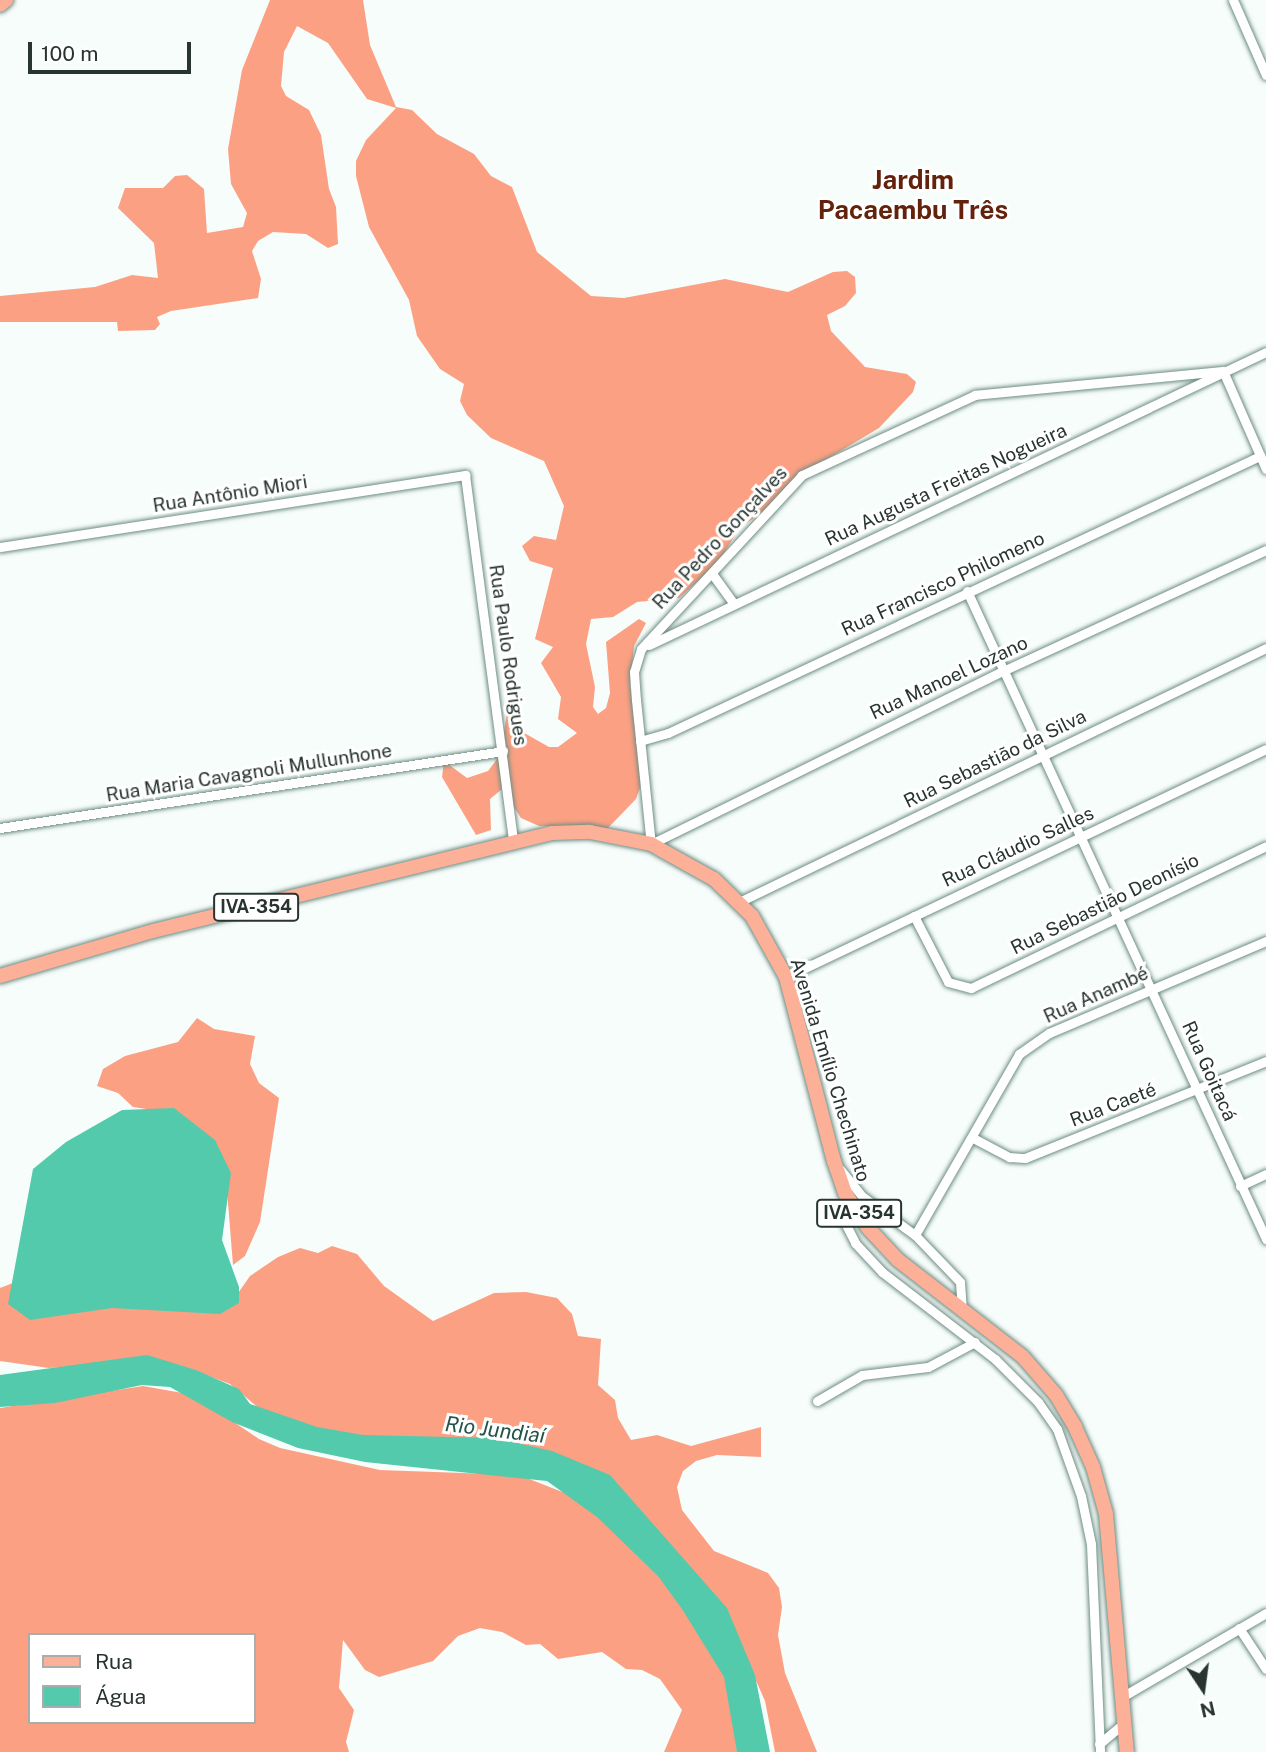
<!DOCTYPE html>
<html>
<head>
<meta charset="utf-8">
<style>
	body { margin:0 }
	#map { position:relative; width:1266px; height:1752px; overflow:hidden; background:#f7fdfb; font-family:"Public Sans",sans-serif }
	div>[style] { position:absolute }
	.forest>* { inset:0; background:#fba083 }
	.water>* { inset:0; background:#53caac }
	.roads { filter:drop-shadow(0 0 2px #6d8d83) drop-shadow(0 0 2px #6d8d83) }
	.street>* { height:9px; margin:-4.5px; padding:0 4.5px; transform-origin:4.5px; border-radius:4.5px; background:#fff }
	.primary>* { height:14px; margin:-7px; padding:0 7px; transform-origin:7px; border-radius:7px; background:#fcb098 }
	span { translate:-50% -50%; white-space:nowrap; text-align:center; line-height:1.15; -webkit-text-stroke:6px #fff; paint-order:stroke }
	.shield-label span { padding:2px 5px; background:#fff; border:2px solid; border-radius:5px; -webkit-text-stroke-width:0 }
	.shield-label { font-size:18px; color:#273430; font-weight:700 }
	.street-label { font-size:19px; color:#273430 }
	.water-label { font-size:21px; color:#225447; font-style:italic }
	.district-label { font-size:26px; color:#63220b; font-weight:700 }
	.legend { position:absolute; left:28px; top:1633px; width:228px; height:91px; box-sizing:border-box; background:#fff; border:2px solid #a9aeac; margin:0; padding:9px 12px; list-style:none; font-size:21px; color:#273430 }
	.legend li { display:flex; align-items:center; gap:14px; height:35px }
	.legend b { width:35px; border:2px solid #a9aeac }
	.north { position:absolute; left:1168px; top:1654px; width:70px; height:70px; -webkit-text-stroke:5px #fff; paint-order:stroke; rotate:167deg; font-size:19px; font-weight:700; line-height:28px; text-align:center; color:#273430 }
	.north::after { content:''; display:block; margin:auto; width:24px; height:32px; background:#273430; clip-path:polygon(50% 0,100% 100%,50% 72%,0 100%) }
	.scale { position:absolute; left:28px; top:42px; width:163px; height:32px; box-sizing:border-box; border:4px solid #273430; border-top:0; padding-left:9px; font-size:21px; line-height:24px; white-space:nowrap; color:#273430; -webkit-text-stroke:5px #fff; paint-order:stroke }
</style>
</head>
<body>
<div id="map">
	<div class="forest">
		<div style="clip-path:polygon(270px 0,363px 0,370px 45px,396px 107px,412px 110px,437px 134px,474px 154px,491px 176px,512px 187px,537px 252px,591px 296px,624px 298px,725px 279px,788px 292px,833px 272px,847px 271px,855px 277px,856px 293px,845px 306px,827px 315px,831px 331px,865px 367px,907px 374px,916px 382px,913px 392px,879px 428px,817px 465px,767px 510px,740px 527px,718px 563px,679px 598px,637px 602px,613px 617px,591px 619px,586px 644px,595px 687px,593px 707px,598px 714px,606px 708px,610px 693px,606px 642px,639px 619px,646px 623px,634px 646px,630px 686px,646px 771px,636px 799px,608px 828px,539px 826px,521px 818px,502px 789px,490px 799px,491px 830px,476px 835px,442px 777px,444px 761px,467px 778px,488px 771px,500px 755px,507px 713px,519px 730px,549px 747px,558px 747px,577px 733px,558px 719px,561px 697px,541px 663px,553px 647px,535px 639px,553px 568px,530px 561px,522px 546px,534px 536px,556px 540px,564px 506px,544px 461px,491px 438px,467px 415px,460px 401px,464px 384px,440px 369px,417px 336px,409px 300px,369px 227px,356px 176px,356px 161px,366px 140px,396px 108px,367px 99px,328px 43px,297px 26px,284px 52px,281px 86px,286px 96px,309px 110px,321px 135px,329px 189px,336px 207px,338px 244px,328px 248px,306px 234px,273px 232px,258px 241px,252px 251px,261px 279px,258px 298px,171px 311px,157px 317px,160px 324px,155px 330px,118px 331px,117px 322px,0 322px,0 296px,95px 287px,132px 275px,158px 278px,154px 243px,118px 208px,125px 188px,163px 188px,175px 176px,187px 175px,204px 189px,207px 233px,243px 227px,247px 213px,231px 184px,228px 149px,242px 70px)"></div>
		<div style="clip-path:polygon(197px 1018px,214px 1029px,255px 1036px,250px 1064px,259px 1083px,279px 1098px,260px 1222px,245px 1256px,233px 1265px,226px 1178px,173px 1113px,133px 1107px,118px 1093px,97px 1086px,103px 1069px,125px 1056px,178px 1042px)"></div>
		<div style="clip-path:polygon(332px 1246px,357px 1254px,384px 1286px,433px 1321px,494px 1293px,526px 1292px,557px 1298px,572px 1314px,578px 1336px,601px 1339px,598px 1385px,615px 1400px,618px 1418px,631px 1440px,657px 1435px,691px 1446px,761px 1427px,761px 1457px,717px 1455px,696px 1461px,683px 1471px,677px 1487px,682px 1510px,714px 1551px,768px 1573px,779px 1588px,782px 1607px,778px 1635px,785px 1673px,817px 1752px,775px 1752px,765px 1701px,729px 1619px,619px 1494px,280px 1426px,230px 1384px,179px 1365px,141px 1362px,49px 1368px,0 1361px,0 1288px,13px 1283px,229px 1306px,250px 1276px,278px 1257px,300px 1248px,318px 1253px)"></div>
		<div style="clip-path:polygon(evenodd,143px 1386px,194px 1395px,259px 1439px,280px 1448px,380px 1470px,519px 1475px,570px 1495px,638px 1547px,713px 1637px,755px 1752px,664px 1752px,682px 1710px,660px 1679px,642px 1670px,626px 1669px,602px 1652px,558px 1659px,540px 1644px,526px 1645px,502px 1632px,480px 1628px,458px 1636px,433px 1661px,379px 1677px,365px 1670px,343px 1640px,339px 1688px,354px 1710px,346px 1742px,349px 1752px,0 1752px,0 1408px,143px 1386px,30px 1635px,254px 1635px,254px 1722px,30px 1722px,30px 1635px)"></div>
	</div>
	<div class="water">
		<div style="clip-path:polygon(174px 1108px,215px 1140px,231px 1173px,222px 1240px,239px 1287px,239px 1303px,220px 1314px,112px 1308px,30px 1320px,8px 1304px,33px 1169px,66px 1142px,122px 1110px)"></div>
		<div style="clip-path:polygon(147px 1355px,196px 1370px,239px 1389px,250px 1404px,317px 1427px,363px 1435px,495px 1438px,552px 1451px,610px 1475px,727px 1608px,755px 1675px,770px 1752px,737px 1752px,724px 1677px,682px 1609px,658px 1576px,597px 1517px,547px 1481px,365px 1462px,298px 1448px,232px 1422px,170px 1387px,142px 1385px,55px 1403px,0 1407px,0 1375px)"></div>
	</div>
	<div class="roads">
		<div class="street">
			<div style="left:1233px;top:0;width:82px;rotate:66.3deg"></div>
			<div style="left:1266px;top:469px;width:107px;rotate:-113.7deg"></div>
			<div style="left:1223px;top:371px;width:249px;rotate:174.5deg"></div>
			<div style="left:975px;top:395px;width:191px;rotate:155.2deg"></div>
			<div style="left:802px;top:475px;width:237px;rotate:132.8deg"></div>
			<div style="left:641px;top:649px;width:24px;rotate:107deg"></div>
			<div style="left:634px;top:672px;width:28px;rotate:86deg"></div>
			<div style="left:636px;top:700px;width:145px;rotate:84.1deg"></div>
			<div style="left:651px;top:844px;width:394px;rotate:-26.2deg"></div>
			<div style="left:1005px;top:670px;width:287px;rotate:-24.7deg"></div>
			<div style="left:0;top:547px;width:471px;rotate:-8.8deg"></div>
			<div style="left:465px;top:475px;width:369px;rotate:82.5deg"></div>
			<div style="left:713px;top:575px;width:36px;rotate:54deg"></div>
			<div style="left:967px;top:591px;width:714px;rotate:65.23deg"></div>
			<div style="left:649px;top:645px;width:683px;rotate:-25.4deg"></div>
			<div style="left:640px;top:741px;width:29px;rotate:-16deg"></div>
			<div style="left:668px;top:733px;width:654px;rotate:-25.08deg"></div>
			<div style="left:0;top:828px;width:509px;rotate:-8.7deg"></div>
			<div style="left:739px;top:902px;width:585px;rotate:-25.73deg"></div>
			<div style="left:914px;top:916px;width:74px;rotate:62.7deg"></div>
			<div style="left:948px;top:982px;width:24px;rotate:15deg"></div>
			<div style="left:971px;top:988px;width:327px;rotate:-25.7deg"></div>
			<div style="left:786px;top:977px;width:531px;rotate:-25.41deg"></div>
			<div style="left:973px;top:1138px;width:41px;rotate:27.8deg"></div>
			<div style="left:1009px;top:1157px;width:16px;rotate:4deg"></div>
			<div style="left:1025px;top:1158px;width:260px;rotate:-21.9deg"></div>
			<div style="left:840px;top:1169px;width:36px;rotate:51deg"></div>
			<div style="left:863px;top:1197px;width:64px;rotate:36.2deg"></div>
			<div style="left:915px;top:1235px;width:65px;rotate:46.2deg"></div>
			<div style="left:960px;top:1282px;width:28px;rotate:86deg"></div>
			<div style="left:1240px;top:1186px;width:29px;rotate:-25deg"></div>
			<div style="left:853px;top:1205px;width:15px;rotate:148deg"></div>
			<div style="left:840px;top:1213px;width:34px;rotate:63deg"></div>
			<div style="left:855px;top:1243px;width:40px;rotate:47deg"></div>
			<div style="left:882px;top:1272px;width:143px;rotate:37.6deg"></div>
			<div style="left:995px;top:1359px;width:61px;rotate:45deg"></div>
			<div style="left:1038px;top:1402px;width:33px;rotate:55deg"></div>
			<div style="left:1057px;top:1429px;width:71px;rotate:70.3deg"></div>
			<div style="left:1081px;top:1496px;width:49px;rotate:78.2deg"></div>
			<div style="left:1091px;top:1544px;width:208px;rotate:87.5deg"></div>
			<div style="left:915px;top:1235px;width:209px;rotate:-60.1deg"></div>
			<div style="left:1019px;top:1054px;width:37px;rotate:-35deg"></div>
			<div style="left:1049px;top:1033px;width:236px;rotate:-23deg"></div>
			<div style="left:817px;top:1401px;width:52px;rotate:-30deg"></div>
			<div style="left:862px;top:1375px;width:66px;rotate:-6.9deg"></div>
			<div style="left:928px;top:1367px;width:53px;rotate:-28deg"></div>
			<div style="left:1239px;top:1628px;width:49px;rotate:56.6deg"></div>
			<div style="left:1120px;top:1698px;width:169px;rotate:-30.2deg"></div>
			<div style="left:1099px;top:1744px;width:30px;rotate:-40deg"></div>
		</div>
		<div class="primary">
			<div style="left:0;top:5px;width:8px;rotate:-40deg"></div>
			<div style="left:0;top:976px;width:159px;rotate:-16.4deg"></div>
			<div style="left:153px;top:931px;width:411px;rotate:-13.8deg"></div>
			<div style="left:552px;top:833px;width:38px;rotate:-2deg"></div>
			<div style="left:590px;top:832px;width:62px;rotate:11.1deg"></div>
			<div style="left:651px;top:844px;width:72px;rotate:29.1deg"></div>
			<div style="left:714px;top:879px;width:53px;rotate:44.2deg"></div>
			<div style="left:752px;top:916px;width:70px;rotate:60.9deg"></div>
			<div style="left:786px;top:977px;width:190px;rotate:75.4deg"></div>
			<div style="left:834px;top:1161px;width:34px;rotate:71deg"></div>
			<div style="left:845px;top:1193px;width:43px;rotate:56.3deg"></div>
			<div style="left:869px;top:1229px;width:42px;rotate:46.9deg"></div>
			<div style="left:898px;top:1260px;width:158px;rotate:37.8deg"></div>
			<div style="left:1023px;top:1357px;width:50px;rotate:49deg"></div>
			<div style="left:1056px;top:1395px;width:37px;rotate:59deg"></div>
			<div style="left:1075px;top:1427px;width:44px;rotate:65.8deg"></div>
			<div style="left:1093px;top:1467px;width:49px;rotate:74.5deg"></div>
			<div style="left:1106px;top:1514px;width:239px;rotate:85deg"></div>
		</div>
	</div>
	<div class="shield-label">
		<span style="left:256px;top:907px">IVA-354</span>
		<span style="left:859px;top:1213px">IVA-354</span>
	</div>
	<div class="street-label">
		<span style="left:946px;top:485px;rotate:-25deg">Rua Augusta Freitas Nogueira</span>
		<span style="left:230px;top:494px;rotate:-9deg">Rua Antônio Miori</span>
		<span style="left:720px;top:538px;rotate:-47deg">Rua Pedro Gonçalves</span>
		<span style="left:943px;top:584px;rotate:-25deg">Rua Francisco Philomeno</span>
		<span style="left:508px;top:655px;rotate:82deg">Rua Paulo Rodrigues</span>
		<span style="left:949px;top:678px;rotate:-25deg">Rua Manoel Lozano</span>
		<span style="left:995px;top:759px;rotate:-26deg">Rua Sebastião da Silva</span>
		<span style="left:249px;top:773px;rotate:-9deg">Rua Maria Cavagnoli Mullunhone</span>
		<span style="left:1018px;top:847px;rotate:-25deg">Rua Cláudio Salles</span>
		<span style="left:1105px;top:904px;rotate:-26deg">Rua Sebastião Deonísio</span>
		<span style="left:1096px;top:995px;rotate:-24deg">Rua Anambé</span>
		<span style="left:830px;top:1070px;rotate:73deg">Avenida Emílio Chechinato</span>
		<span style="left:1209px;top:1071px;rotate:66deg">Rua Goitacá</span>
		<span style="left:1113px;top:1105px;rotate:-21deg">Rua Caeté</span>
	</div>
	<div class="water-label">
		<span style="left:495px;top:1430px;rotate:7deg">Rio Jundiaí</span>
	</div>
	<div class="district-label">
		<span style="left:913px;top:195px">Jardim<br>Pacaembu Três</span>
	</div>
	<ul class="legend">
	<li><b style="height:9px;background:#fcb098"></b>Rua</li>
	<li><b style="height:19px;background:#53caac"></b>Água</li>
	</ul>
	<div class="north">N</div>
	<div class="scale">100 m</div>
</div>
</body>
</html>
